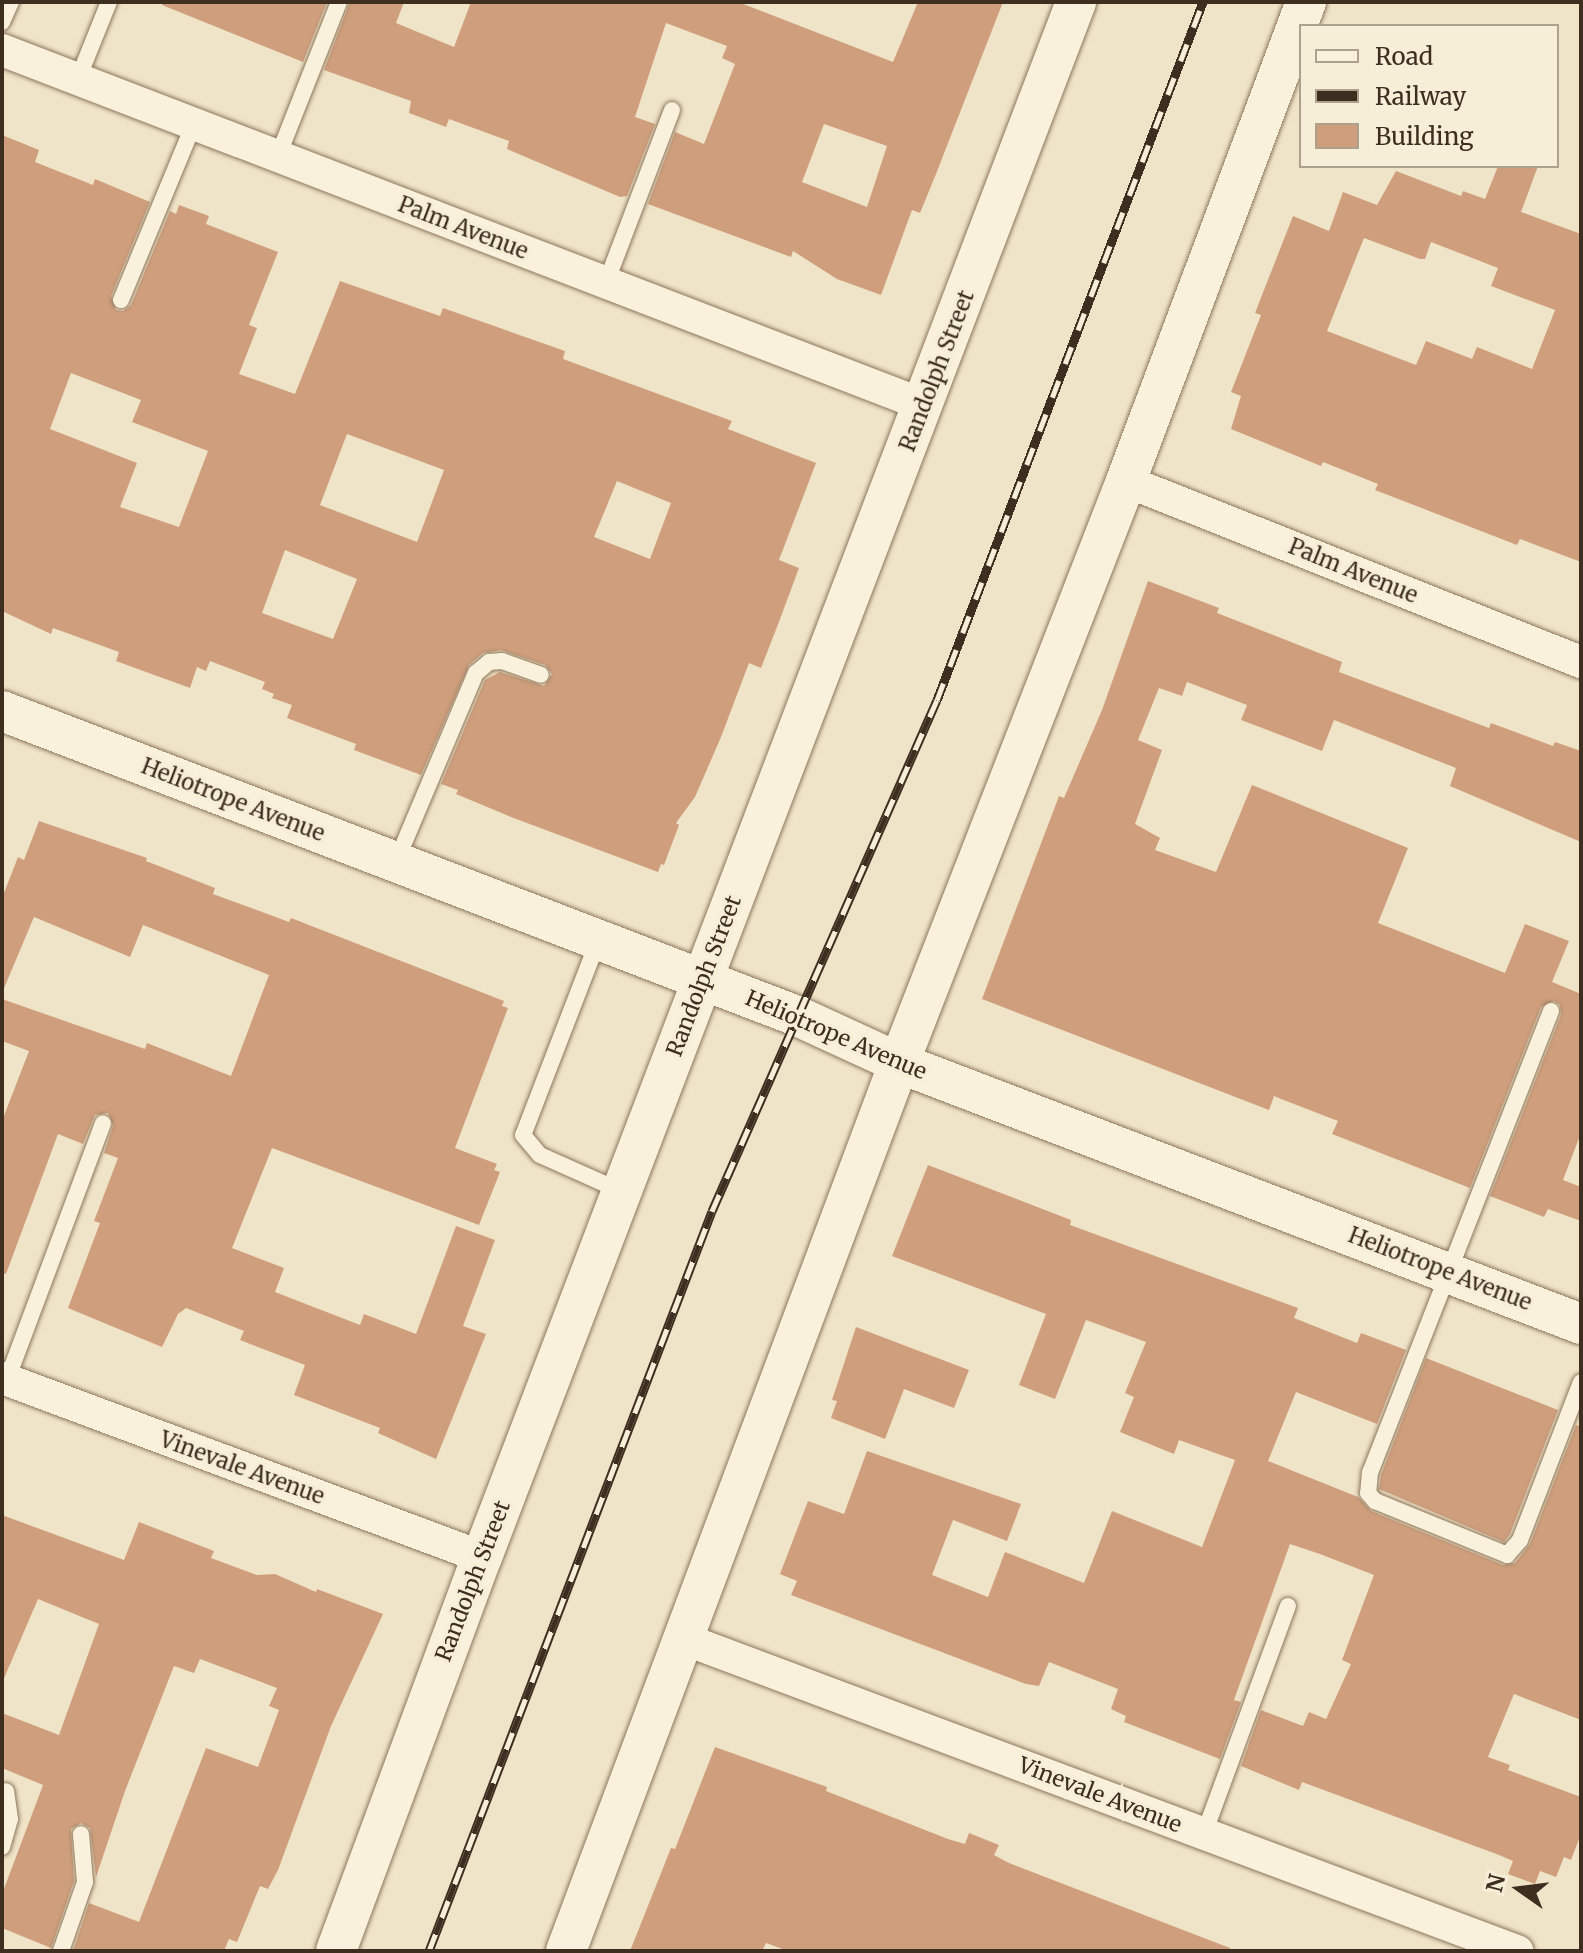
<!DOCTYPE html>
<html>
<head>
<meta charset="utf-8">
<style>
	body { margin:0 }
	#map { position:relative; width:1583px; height:1953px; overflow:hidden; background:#f0e4c8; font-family:Merriweather,serif }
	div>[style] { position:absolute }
	.building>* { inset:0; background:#cf9f7d }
	.roads { filter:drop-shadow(0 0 2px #8d765c) drop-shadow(0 0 2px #8d765c) }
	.service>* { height:16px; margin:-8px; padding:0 8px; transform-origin:8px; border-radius:8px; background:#faf1dc }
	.minor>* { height:32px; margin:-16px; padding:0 16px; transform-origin:16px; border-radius:16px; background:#faf1dc }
	.tertiary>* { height:40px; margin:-20px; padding:0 20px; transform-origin:20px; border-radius:20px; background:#faf1dc }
	.rail>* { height:9px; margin-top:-4.5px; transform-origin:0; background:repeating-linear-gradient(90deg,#f7eed8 0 18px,#3d2e20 0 36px); box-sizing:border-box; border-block:2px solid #3d2e20 }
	span { translate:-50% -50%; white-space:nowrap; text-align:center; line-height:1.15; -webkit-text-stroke:7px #f7eed8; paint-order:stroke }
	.street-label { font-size:22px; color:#3d2e20 }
	.frame { position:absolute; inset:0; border:4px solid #3d2e20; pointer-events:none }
	.legend { position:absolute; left:1299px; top:24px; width:260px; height:144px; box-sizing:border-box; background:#f7eed8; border:2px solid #ada18e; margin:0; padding:10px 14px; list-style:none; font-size:24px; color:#3d2e20 }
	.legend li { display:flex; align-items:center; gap:16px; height:40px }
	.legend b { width:40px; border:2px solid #ada18e }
	.north { position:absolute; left:1479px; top:1849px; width:80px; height:80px; -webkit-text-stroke:6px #f7eed8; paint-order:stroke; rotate:284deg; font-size:22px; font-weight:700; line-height:32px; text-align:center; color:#3d2e20 }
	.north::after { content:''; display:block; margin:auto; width:28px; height:36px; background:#3d2e20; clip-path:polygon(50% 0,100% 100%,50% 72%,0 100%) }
</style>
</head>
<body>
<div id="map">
	<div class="building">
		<div style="clip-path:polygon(162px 2px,327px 2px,303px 62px,162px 5px)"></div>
		<div style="clip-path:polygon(evenodd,350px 2px,404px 2px,396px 23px,454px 47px,471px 2px,738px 2px,893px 62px,918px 2px,1003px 2px,936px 174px,920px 213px,912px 210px,881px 295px,837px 279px,793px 251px,791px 257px,648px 204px,675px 132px,704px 144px,735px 64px,722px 58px,727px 46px,666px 23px,635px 117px,655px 124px,627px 196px,620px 197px,507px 149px,509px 141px,449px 119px,446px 127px,409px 113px,411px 101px,324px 70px,350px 2px,824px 124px,887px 146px,867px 207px,802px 182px,824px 124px)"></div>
		<div style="clip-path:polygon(evenodd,2px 135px,39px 150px,35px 162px,93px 185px,95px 179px,150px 202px,111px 296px,116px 310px,123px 311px,131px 305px,170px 211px,176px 214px,179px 205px,209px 216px,206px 224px,278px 252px,249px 325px,257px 328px,239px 374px,295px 394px,340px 281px,440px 316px,443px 308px,565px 351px,563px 359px,732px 421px,728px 429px,816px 463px,779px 560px,799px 568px,777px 627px,761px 668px,749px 663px,721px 737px,695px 797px,676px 823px,679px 825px,664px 865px,661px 864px,658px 872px,511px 817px,456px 794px,458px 790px,441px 784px,485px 680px,500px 672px,544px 686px,552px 674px,545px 665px,501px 650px,483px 653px,469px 665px,421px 775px,354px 750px,356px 744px,287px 718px,292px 705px,272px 698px,274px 694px,262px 689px,265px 682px,210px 661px,206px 671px,197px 667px,190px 688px,116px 661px,119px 652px,53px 628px,51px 634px,2px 611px,2px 135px,71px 373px,141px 400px,132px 422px,208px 451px,179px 527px,120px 507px,137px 463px,50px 429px,71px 373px,2px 135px,347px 434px,444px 470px,417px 542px,320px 505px,347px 434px,2px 135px,617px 481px,671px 503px,650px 559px,594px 537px,617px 481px,2px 135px,285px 550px,357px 579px,333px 639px,262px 613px,285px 550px)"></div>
		<div style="clip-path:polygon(evenodd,1498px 166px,1538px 166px,1521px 212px,1581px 234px,1581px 562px,1520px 539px,1517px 545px,1375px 490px,1378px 484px,1323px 462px,1321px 466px,1231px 429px,1241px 396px,1231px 392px,1261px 315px,1255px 313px,1293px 216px,1329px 231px,1343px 192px,1377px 205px,1396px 171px,1461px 196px,1463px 191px,1485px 199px,1498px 166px,1364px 238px,1420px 259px,1425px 259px,1431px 242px,1498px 268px,1491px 286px,1555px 310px,1532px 369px,1477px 347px,1472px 359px,1426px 341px,1416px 365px,1327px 331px,1364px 238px)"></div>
		<div style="clip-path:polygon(1148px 581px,1219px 608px,1217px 613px,1342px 662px,1339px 672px,1489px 728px,1491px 723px,1553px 746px,1555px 742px,1581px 751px,1581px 842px,1450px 786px,1456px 768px,1334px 720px,1322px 751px,1241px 720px,1247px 705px,1187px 682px,1182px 696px,1159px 688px,1138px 740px,1162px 750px,1135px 824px,1160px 838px,1155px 850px,1216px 872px,1252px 785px,1408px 848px,1378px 923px,1505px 973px,1525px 924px,1569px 941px,1552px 982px,1581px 994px,1581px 1133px,1563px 1180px,1581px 1187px,1581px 1221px,1548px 1209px,1544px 1217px,1490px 1196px,1561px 1015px,1560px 1005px,1554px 1001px,1541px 1007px,1470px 1188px,1332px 1134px,1338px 1121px,1281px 1099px,1274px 1096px,1269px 1110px,982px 999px,1059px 796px,1064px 798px,1102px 710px)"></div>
		<div style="clip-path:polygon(39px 821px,147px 858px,146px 861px,215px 888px,213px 894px,289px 922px,291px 918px,504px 1001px,502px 1006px,508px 1008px,455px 1148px,497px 1164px,494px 1170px,500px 1172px,479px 1225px,272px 1148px,232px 1248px,284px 1268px,275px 1292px,360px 1325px,364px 1314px,416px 1334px,456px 1226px,495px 1240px,463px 1326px,486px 1334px,436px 1459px,378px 1433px,380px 1428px,294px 1395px,305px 1365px,240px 1340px,244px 1331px,186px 1308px,178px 1314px,162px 1347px,68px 1308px,100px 1223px,94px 1221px,118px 1158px,104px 1153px,113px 1126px,108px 1113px,95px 1115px,83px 1144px,58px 1134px,6px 1274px,2px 1273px,2px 1121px,29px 1051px,2px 1041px,2px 999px,145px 1049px,147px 1043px,231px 1076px,269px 975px,143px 925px,130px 957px,34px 917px,2px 993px,2px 898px,18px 857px,24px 860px)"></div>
		<div style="clip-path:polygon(928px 1165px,1071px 1220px,1070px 1225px,1298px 1308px,1294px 1318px,1357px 1343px,1361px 1333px,1406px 1350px,1377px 1424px,1296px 1392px,1268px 1461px,1358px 1497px,1371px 1511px,1503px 1565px,1515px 1563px,1530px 1544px,1576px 1425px,1581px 1427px,1581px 1720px,1514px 1694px,1488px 1757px,1510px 1765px,1508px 1770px,1581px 1797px,1581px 1834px,1571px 1860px,1564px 1857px,1556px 1877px,1540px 1871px,1535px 1884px,1508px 1874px,1513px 1861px,1499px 1855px,1302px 1782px,1299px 1790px,1241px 1766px,1261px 1710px,1303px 1726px,1309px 1712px,1326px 1719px,1351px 1664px,1342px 1660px,1374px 1575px,1320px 1554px,1290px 1544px,1234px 1700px,1241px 1702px,1220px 1759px,1124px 1722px,1126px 1716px,1111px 1709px,1118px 1689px,1049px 1662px,1039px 1686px,1026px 1684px,791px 1595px,797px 1581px,780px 1574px,808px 1501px,844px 1514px,867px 1451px,1021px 1504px,1007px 1541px,953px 1520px,932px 1575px,988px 1597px,1005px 1552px,1084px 1583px,1112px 1511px,1202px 1547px,1235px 1460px,1179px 1440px,1174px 1454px,1120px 1432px,1134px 1397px,1125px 1393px,1146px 1342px,1086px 1320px,1055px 1399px,1019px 1385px,1046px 1314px,892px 1256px)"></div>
		<div style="clip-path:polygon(856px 1327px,969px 1370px,954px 1408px,904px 1389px,885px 1439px,831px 1418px,837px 1401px,832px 1400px)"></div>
		<div style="clip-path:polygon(1426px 1358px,1558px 1410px,1510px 1534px,1504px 1542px,1379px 1489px,1381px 1475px)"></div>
		<div style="clip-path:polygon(2px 1515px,124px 1560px,139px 1522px,214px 1551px,211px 1558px,257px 1575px,275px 1574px,316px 1592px,317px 1589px,383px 1614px,331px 1726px,278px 1870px,268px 1889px,260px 1886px,237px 1942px,229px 1939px,224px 1951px,73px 1951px,89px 1903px,139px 1922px,206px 1748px,258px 1767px,279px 1710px,269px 1706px,277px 1688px,200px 1659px,194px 1673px,174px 1666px,125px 1791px,96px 1877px,90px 1828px,81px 1823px,71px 1829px,74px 1881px,51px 1948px,2px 1928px,2px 1894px,43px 1785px,2px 1768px,2px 1713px,59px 1735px,99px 1624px,38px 1599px,2px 1683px)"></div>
		<div style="clip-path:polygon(715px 1747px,827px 1787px,826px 1791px,948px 1839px,965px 1844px,969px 1833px,999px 1845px,994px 1855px,1009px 1863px,1230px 1948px,1230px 1951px,788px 1951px,766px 1943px,762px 1951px,630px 1951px,671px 1848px,675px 1849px)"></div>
	</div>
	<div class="roads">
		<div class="service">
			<div style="left:2px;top:22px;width:22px;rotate:-66deg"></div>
			<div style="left:78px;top:79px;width:83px;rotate:-68.1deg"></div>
			<div style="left:278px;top:156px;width:166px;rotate:-68.4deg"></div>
			<div style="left:606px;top:283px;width:185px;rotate:-69.1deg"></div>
			<div style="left:121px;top:300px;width:191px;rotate:-67.5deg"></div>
			<div style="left:396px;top:862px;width:205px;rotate:-67.1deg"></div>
			<div style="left:476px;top:673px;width:17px;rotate:-40deg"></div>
			<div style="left:489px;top:662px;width:13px;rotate:-4deg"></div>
			<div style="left:502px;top:661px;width:41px;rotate:19.7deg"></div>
			<div style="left:598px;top:941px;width:208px;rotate:111.1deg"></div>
			<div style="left:523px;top:1135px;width:26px;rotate:50deg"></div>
			<div style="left:540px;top:1155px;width:89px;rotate:24deg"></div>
			<div style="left:1551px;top:1011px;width:495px;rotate:111.4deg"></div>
			<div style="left:1370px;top:1472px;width:21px;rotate:95deg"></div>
			<div style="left:1368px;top:1493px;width:11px;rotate:49deg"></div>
			<div style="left:1375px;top:1501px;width:143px;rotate:22.2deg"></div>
			<div style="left:1507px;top:1555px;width:20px;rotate:-49deg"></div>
			<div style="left:1520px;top:1540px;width:169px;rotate:-68.9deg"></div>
			<div style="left:7px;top:1380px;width:274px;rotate:-69.5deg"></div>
			<div style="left:1204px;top:1834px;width:243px;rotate:-69.8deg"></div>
			<div style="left:2px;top:1847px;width:29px;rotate:-74deg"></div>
			<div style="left:10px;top:1819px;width:28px;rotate:-98deg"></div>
			<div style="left:61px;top:1951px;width:73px;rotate:-70.8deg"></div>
			<div style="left:85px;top:1882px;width:48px;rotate:-94.8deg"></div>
		</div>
		<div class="minor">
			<div style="left:2px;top:50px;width:988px;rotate:21.06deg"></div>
			<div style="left:1126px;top:481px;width:490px;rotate:21.7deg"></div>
			<div style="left:2px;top:1378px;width:512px;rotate:20.45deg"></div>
			<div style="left:684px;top:1639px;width:890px;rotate:20.53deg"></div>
		</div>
		<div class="tertiary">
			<div style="left:2px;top:711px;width:851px;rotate:20.99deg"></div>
			<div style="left:797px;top:1016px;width:112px;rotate:24.7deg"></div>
			<div style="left:899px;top:1063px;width:730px;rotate:20.94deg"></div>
			<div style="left:336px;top:1951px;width:420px;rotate:-69.7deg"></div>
			<div style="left:482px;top:1557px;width:1665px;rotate:-69.09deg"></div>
			<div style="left:566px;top:1951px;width:948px;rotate:-69.44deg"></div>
			<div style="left:899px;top:1063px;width:625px;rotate:-68.69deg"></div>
			<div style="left:1126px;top:481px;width:512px;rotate:-69.4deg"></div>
		</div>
	</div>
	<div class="rail">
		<div style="left:429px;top:1951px;width:792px;rotate:-69.07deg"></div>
		<div style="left:712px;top:1211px;width:558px;rotate:-66.24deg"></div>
		<div style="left:937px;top:700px;width:747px;rotate:-69.14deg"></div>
	</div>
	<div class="street-label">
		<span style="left:463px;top:228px;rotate:21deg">Palm Avenue</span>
		<span style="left:937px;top:371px;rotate:-69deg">Randolph Street</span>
		<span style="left:1353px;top:571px;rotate:22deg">Palm Avenue</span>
		<span style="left:233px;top:800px;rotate:21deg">Heliotrope Avenue</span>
		<span style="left:704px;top:976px;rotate:-69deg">Randolph Street</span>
		<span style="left:836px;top:1035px;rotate:23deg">Heliotrope Avenue</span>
		<span style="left:1440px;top:1269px;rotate:21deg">Heliotrope Avenue</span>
		<span style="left:242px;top:1468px;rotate:20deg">Vinevale Avenue</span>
		<span style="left:473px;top:1581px;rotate:-69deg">Randolph Street</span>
		<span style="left:1100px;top:1795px;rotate:21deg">Vinevale Avenue</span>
	</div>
	<div class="frame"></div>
	<ul class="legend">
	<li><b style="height:10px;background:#faf1dc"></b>Road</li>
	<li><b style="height:10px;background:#3d2e20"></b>Railway</li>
	<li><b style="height:22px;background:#cf9f7d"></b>Building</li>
	</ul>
	<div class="north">N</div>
</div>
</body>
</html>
